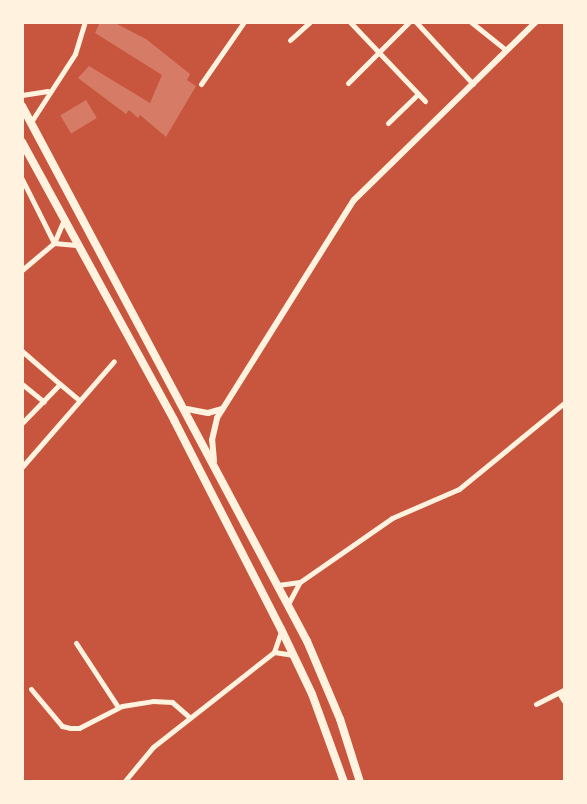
<!DOCTYPE html>
<html>
<head>
<meta charset="utf-8">
<style>
	body { margin:0 }
	#map { position:relative; width:587px; height:804px; overflow:hidden; background:#c8553d; font-family:Merriweather,serif }
	div>[style] { position:absolute }
	.building>* { inset:0; background:#d67c66; transform-origin:0 0 }
	.minor>* { height:5px; margin:-2.5px; padding:0 2.5px; transform-origin:2.5px; border-radius:2.5px; background:#fff3e0 }
	.tertiary>* { height:6px; margin:-3px; padding:0 3px; transform-origin:3px; border-radius:3px; background:#fff3e0 }
	.primary>* { height:8px; margin:-4px; padding:0 4px; transform-origin:4px; border-radius:4px; background:#fff3e0 }
	span { translate:-50% -50%; white-space:nowrap; text-align:center; line-height:1.15; -webkit-text-stroke:6px #fff3e0; paint-order:stroke }
	.frame { position:absolute; inset:0; border:24px solid #fff3e0; pointer-events:none }
</style>
</head>
<body>
<div id="map">
	<div class="building">
		<div style="clip-path:polygon(100px 22px,113px 22px,146px 39px,190px 74px,187px 80px,196px 86px,166px 137px,140px 115px,138px 118px,129px 110px,126px 114px,78px 78px,89px 66px,150px 103px,162px 75px,95px 33px)"></div>
		<div style="left:86px;top:100px;width:21px;height:30px;rotate:59deg"></div>
	</div>
	<div class="minor">
		<div style="left:350px;top:22px;width:109px;rotate:46.5deg"></div>
		<div style="left:416px;top:22px;width:84px;rotate:47.4deg"></div>
		<div style="left:471px;top:22px;width:45px;rotate:38.7deg"></div>
		<div style="left:290px;top:40px;width:27px;rotate:-42deg"></div>
		<div style="left:348px;top:83px;width:86px;rotate:-45deg"></div>
		<div style="left:201px;top:84px;width:75px;rotate:-55.3deg"></div>
		<div style="left:22px;top:95px;width:26px;rotate:-9deg"></div>
		<div style="left:31px;top:122px;width:81px;rotate:-57.1deg"></div>
		<div style="left:75px;top:54px;width:34px;rotate:-73deg"></div>
		<div style="left:388px;top:123px;width:42px;rotate:-44deg"></div>
		<div style="left:22px;top:179px;width:72px;rotate:63.4deg"></div>
		<div style="left:54px;top:243px;width:25px;rotate:5deg"></div>
		<div style="left:22px;top:270px;width:42px;rotate:-40.2deg"></div>
		<div style="left:54px;top:243px;width:26px;rotate:-67deg"></div>
		<div style="left:22px;top:351px;width:50px;rotate:41deg"></div>
		<div style="left:22px;top:384px;width:28px;rotate:39deg"></div>
		<div style="left:22px;top:423px;width:54px;rotate:-45.7deg"></div>
		<div style="left:60px;top:384px;width:25px;rotate:40deg"></div>
		<div style="left:22px;top:467px;width:140px;rotate:-49deg"></div>
		<div style="left:278px;top:585px;width:22px;rotate:-8deg"></div>
		<div style="left:300px;top:582px;width:112px;rotate:-34.8deg"></div>
		<div style="left:392px;top:518px;width:73px;rotate:-23.4deg"></div>
		<div style="left:459px;top:489px;width:136px;rotate:-39.3deg"></div>
		<div style="left:288px;top:604px;width:24px;rotate:-62deg"></div>
		<div style="left:76px;top:643px;width:77px;rotate:56.7deg"></div>
		<div style="left:274px;top:652px;width:18px;rotate:9deg"></div>
		<div style="left:31px;top:689px;width:48px;rotate:50deg"></div>
		<div style="left:62px;top:726px;width:8px;rotate:14deg"></div>
		<div style="left:70px;top:728px;width:9px"></div>
		<div style="left:79px;top:728px;width:48px;rotate:-27.1deg"></div>
		<div style="left:122px;top:706px;width:31px;rotate:-9deg"></div>
		<div style="left:153px;top:701px;width:19px;rotate:3deg"></div>
		<div style="left:172px;top:702px;width:23px;rotate:41deg"></div>
		<div style="left:559px;top:693px;width:9px;rotate:58deg"></div>
		<div style="left:536px;top:704px;width:31px;rotate:-27deg"></div>
		<div style="left:124px;top:782px;width:45px;rotate:-50.4deg"></div>
		<div style="left:153px;top:747px;width:154px;rotate:-38.1deg"></div>
		<div style="left:274px;top:652px;width:21px;rotate:-71deg"></div>
	</div>
	<div class="tertiary">
		<div style="left:187px;top:409px;width:21px;rotate:11deg"></div>
		<div style="left:208px;top:413px;width:15px;rotate:-16deg"></div>
		<div style="left:214px;top:461px;width:21px;rotate:-95deg"></div>
		<div style="left:212px;top:440px;width:23px;rotate:-77deg"></div>
		<div style="left:217px;top:418px;width:257px;rotate:-57.9deg"></div>
		<div style="left:354px;top:200px;width:255px;rotate:-44.4deg"></div>
	</div>
	<div class="primary">
		<div style="left:22px;top:106px;width:606px;rotate:61.96deg"></div>
		<div style="left:307px;top:641px;width:85px;rotate:67.1deg"></div>
		<div style="left:340px;top:719px;width:66px;rotate:72.4deg"></div>
		<div style="left:22px;top:142px;width:317px;rotate:61.3deg"></div>
		<div style="left:174px;top:420px;width:235px;rotate:62.9deg"></div>
		<div style="left:281px;top:629px;width:72px;rotate:64.5deg"></div>
		<div style="left:312px;top:694px;width:94px;rotate:70deg"></div>
	</div>
	<div class="frame"></div>
</div>
</body>
</html>
